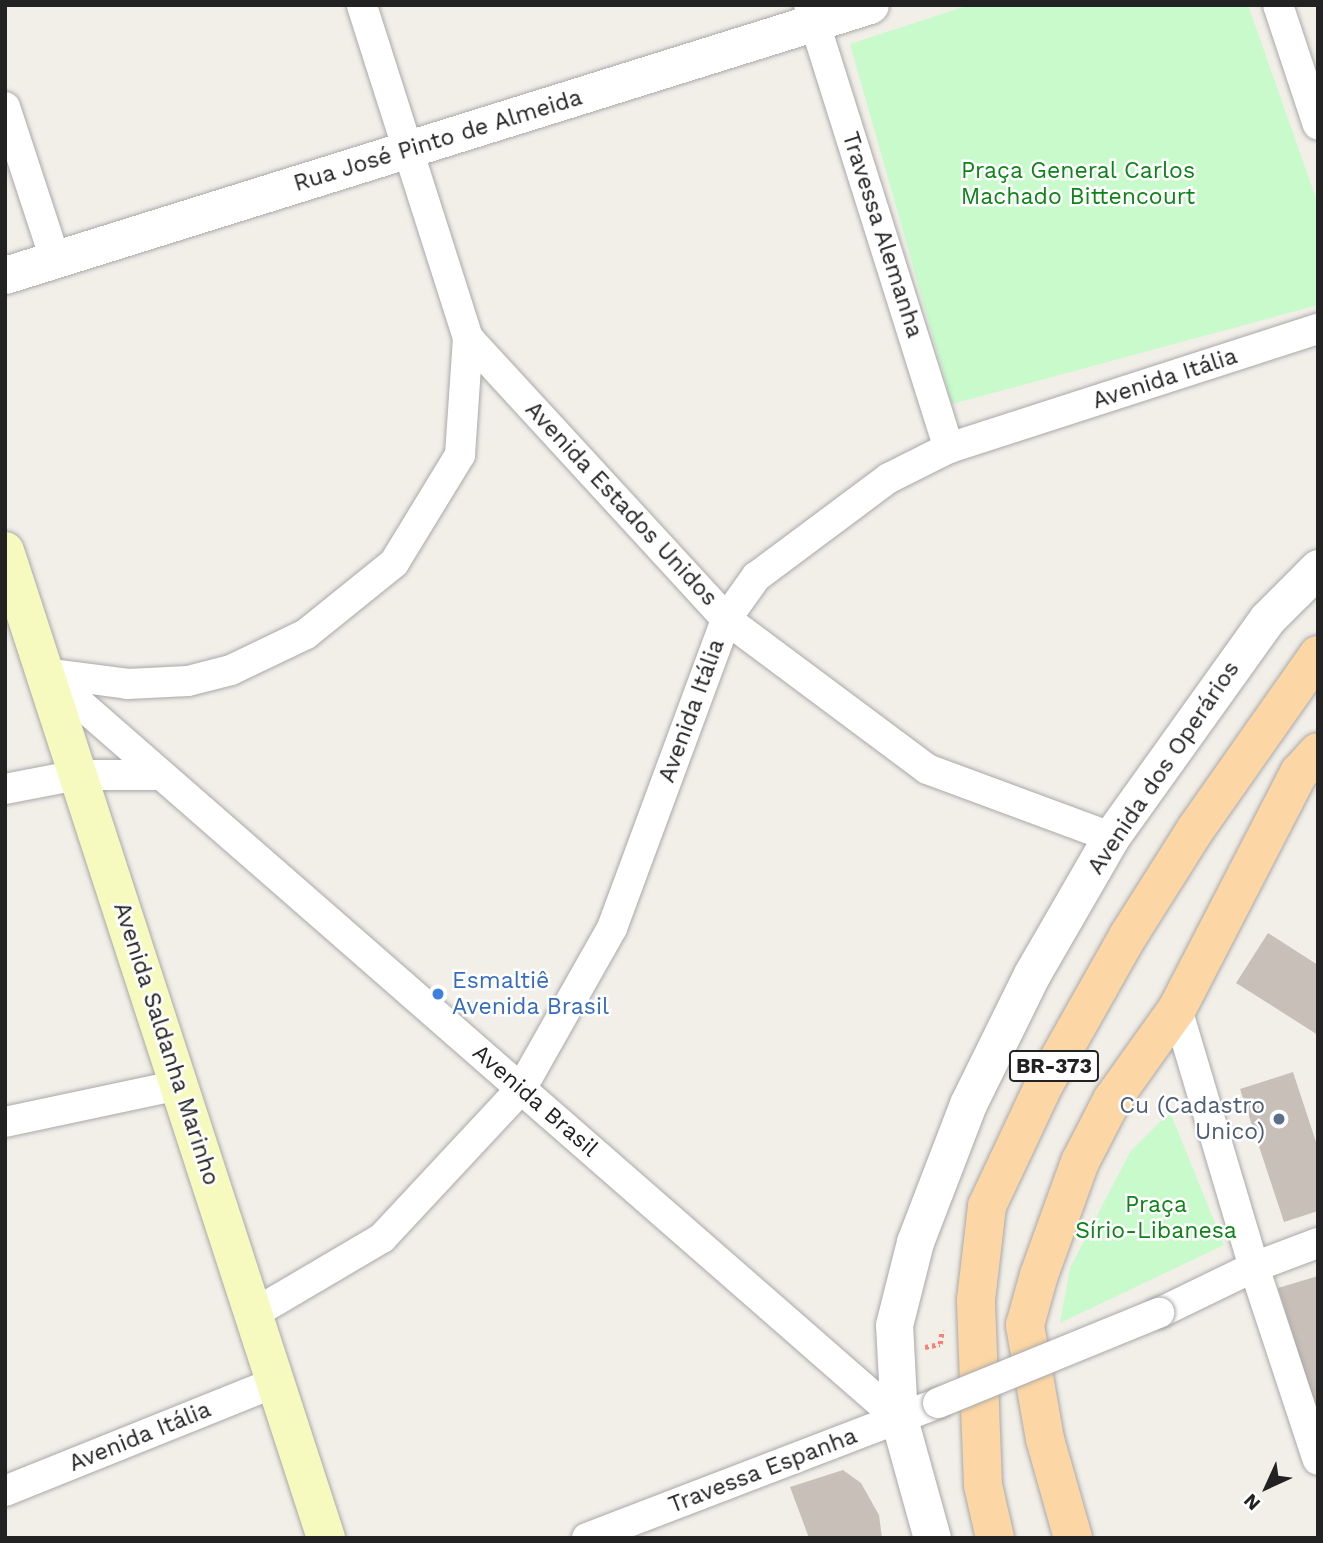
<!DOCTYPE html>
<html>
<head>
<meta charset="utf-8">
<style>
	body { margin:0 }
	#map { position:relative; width:1323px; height:1543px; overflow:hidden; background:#f2efe9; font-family:"Work Sans",sans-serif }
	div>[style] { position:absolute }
	.park>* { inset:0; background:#c8facc }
	.building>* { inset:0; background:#c7bfb8 }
	.path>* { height:4.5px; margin-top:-2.25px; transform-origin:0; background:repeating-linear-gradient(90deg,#fa8072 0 3.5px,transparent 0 7px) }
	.roads { filter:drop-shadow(0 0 2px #a9a9a9) drop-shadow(0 0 2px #a9a9a9) }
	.minor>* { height:30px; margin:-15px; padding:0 15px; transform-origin:15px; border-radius:15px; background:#fff }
	.tertiary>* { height:37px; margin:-18.5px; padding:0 18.5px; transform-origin:18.5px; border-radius:18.5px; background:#fff }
	.secondary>* { height:38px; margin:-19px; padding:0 19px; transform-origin:19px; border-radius:19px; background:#f7fabf }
	.primary>* { height:38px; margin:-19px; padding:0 19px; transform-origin:19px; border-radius:19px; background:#fcd6a4 }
	.bridges { filter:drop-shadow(0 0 2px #a9a9a9) drop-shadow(0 0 2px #a9a9a9) }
	.minor-bridge>* { height:30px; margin:-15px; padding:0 15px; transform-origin:15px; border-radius:15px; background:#fff }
	.dots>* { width:19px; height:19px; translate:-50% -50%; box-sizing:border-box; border:4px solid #fff; border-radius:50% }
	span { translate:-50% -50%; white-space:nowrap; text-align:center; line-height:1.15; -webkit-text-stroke:5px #fff; paint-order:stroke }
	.shield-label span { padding:2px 5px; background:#fff; border:2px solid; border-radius:5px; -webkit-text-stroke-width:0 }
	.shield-label { font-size:21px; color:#222; font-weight:700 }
	.street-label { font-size:23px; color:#222 }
	.park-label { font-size:23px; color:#0c8416 }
	.shop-label { font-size:23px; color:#366cbe }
	.left { translate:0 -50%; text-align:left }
	.service-label { font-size:23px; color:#4e5e75 }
	.right { translate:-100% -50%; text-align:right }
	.frame { position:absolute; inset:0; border:7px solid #222; pointer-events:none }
	.north { position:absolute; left:1232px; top:1452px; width:70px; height:70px; -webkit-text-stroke:5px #fff; paint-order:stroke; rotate:225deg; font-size:19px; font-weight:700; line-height:28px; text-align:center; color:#222 }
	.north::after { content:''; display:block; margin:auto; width:24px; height:32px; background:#222; clip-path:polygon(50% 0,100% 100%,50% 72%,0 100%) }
</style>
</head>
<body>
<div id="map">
	<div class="park">
		<div style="clip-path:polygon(969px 5px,1248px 5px,1318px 204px,1318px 305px,952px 404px,850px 44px)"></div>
		<div style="clip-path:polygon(1170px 1112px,1224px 1245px,1060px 1323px,1070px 1268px,1130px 1152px)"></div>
	</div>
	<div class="building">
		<div style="clip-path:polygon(1268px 933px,1318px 965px,1318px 1035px,1236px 983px)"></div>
		<div style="clip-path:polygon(1293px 1072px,1318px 1148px,1318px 1211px,1284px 1222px,1240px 1089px)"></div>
		<div style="clip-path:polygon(1318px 1276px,1318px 1411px,1317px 1412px,1278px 1288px)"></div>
		<div style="clip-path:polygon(843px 1470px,861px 1483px,879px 1515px,882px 1538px,809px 1538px,790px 1487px)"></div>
	</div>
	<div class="path">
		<div style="left:925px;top:1347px;width:15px;rotate:-11deg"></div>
		<div style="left:940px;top:1344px;width:14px;rotate:-82deg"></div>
	</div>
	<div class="roads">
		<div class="minor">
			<div style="left:809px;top:5px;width:465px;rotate:72.5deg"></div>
			<div style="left:1278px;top:5px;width:126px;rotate:71.6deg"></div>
			<div style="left:5px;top:107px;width:163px;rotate:71.8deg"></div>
			<div style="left:468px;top:338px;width:381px;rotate:47.4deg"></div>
			<div style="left:726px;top:619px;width:251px;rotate:36.7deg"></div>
			<div style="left:927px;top:769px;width:196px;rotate:20.3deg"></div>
			<div style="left:45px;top:673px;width:1134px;rotate:41.14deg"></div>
			<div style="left:45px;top:673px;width:84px;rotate:7.5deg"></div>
			<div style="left:128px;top:684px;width:60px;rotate:-2.9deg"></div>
			<div style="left:188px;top:681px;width:44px;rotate:-14.3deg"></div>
			<div style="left:231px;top:670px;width:83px;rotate:-25.6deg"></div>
			<div style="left:306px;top:634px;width:113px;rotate:-38.9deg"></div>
			<div style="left:394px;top:563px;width:127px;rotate:-58.6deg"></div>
			<div style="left:460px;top:455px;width:117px;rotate:-86.1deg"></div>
			<div style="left:468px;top:338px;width:349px;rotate:-107.7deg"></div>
			<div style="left:5px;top:789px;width:74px;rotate:-10.9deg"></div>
			<div style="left:78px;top:775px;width:83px"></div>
			<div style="left:1177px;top:1009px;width:269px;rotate:73.4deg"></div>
			<div style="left:1254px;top:1267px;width:203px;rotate:71.7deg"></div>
			<div style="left:5px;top:1122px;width:178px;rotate:-12deg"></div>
			<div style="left:1159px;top:1313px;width:106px;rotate:-25.8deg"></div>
			<div style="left:1254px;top:1267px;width:68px;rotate:-20.6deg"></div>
			<div style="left:253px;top:1314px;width:150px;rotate:-30.5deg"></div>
			<div style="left:382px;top:1238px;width:204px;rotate:-47deg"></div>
			<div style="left:521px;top:1089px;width:185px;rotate:-60.5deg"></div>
			<div style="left:612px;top:928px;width:329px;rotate:-69.7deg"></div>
			<div style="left:726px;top:619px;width:52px;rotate:-54.5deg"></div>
			<div style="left:756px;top:577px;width:166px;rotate:-36.7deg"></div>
			<div style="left:889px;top:478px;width:67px;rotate:-26.6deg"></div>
			<div style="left:949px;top:448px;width:388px;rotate:-17.9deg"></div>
			<div style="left:5px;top:1491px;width:292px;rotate:-21.9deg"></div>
			<div style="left:587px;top:1538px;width:376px;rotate:-21deg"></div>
		</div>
		<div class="tertiary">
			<div style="left:5px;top:275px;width:906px;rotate:-17.34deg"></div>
			<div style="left:932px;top:1538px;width:123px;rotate:-105.5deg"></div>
			<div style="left:899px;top:1419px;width:94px;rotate:-93deg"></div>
			<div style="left:894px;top:1325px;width:86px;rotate:-75.8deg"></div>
			<div style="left:915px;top:1242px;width:148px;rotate:-69deg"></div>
			<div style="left:968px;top:1104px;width:145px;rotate:-63.8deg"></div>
			<div style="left:1032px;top:974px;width:158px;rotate:-60deg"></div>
			<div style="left:1111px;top:837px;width:268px;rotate:-54.4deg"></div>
			<div style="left:1267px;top:619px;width:72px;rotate:-45deg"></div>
		</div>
		<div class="secondary">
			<div style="left:5px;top:551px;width:1038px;rotate:71.98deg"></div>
		</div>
		<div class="primary">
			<div style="left:995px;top:1538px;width:54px;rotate:-102.8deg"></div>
			<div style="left:983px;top:1485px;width:185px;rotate:-92.2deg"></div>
			<div style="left:976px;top:1300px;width:95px;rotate:-83.3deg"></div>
			<div style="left:987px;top:1206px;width:134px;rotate:-64.8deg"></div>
			<div style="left:1044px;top:1085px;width:171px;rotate:-60.6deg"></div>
			<div style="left:1128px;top:936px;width:125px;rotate:-57.7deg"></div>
			<div style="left:1195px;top:830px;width:214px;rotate:-54.9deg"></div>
			<div style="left:1073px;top:1538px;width:103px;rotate:-105.8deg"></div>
			<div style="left:1045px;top:1439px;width:116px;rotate:-100deg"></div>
			<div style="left:1025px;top:1325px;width:52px;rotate:-74.4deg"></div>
			<div style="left:1039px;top:1275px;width:120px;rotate:-70.1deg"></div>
			<div style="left:1080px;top:1162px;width:70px;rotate:-62.7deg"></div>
			<div style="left:1112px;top:1100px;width:112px;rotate:-54.5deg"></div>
			<div style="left:1177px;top:1009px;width:266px;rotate:-62.7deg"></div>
			<div style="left:1299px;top:773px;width:28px;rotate:-48deg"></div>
		</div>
	</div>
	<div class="bridges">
		<div class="minor-bridge">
			<div style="left:938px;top:1403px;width:239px;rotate:-22.2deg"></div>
		</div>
	</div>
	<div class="dots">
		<div style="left:438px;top:994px;background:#3f7fe0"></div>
		<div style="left:1279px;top:1119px;background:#5c6f8a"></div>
	</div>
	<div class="shield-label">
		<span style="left:1054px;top:1066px">BR-373</span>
	</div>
	<div class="street-label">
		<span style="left:438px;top:141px;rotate:-17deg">Rua José Pinto de Almeida</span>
		<span style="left:882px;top:235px;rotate:72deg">Travessa Alemanha</span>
		<span style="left:1165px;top:379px;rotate:-18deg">Avenida Itália</span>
		<span style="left:621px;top:504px;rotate:47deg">Avenida Estados Unidos</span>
		<span style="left:692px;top:711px;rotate:-70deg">Avenida Itália</span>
		<span style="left:1164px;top:768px;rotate:-56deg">Avenida dos Operários</span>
		<span style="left:166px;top:1044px;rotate:72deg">Avenida Saldanha Marinho</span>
		<span style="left:535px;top:1101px;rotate:41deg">Avenida Brasil</span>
		<span style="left:140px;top:1437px;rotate:-22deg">Avenida Itália</span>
		<span style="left:763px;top:1471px;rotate:-21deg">Travessa Espanha</span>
	</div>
	<div class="park-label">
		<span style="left:1078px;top:184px">Praça General Carlos<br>Machado Bittencourt</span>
		<span style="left:1156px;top:1218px">Praça<br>Sírio-Libanesa</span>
	</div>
	<div class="shop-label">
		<span class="left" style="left:452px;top:994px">Esmaltiê<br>Avenida Brasil</span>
	</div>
	<div class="service-label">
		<span class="right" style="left:1265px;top:1119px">Cu (Cadastro<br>Unico)</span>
	</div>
	<div class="frame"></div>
	<div class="north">N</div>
</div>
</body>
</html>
